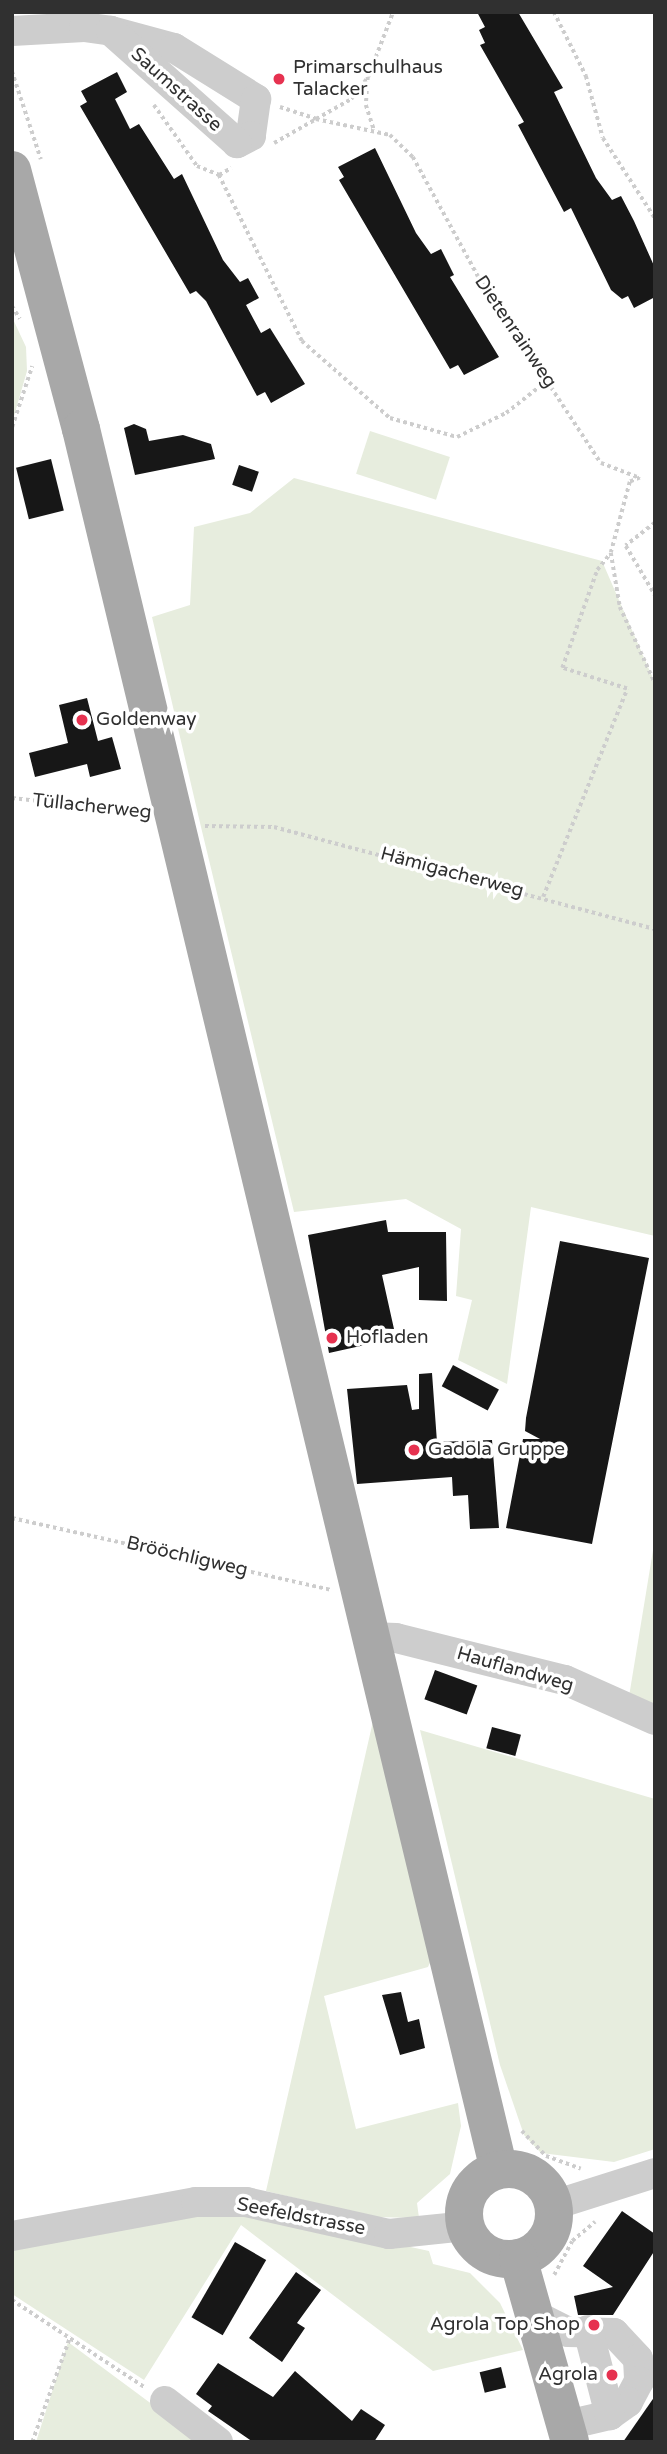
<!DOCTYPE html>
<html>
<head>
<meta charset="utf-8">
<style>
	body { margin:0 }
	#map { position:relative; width:667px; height:2454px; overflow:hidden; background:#fff; font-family:"Varela Round",sans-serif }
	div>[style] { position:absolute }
	.green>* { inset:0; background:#e7edde; transform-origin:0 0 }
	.building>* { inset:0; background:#171717; transform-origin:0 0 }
	.path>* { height:3.5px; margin-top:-1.75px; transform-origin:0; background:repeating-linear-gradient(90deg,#cdcdcd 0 3.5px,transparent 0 7px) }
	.minor>* { height:30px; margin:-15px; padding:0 15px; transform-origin:15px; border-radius:15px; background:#cdcdcd }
	.major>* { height:38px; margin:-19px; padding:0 19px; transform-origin:19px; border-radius:19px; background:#a8a8a8 }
	.major>.ring { margin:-19px; padding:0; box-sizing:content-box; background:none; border:38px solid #a8a8a8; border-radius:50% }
	.dots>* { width:19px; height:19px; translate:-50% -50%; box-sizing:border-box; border:4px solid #fff; border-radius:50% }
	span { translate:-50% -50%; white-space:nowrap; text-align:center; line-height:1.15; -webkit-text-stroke:7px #fff; paint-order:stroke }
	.poi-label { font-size:19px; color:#303030 }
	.left { translate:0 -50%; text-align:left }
	.right { translate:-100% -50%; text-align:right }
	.street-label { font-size:19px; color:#303030 }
	.frame { position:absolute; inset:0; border:14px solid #303030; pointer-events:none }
</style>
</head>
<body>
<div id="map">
	<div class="green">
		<div style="clip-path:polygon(12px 317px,26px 347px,27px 371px,12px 423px)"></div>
		<div style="left:370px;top:431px;width:84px;height:45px;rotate:18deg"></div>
		<div style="clip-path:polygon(294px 478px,602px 561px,655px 683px,655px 1236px,531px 1207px,507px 1384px,458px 1360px,472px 1300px,456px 1296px,461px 1229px,406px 1199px,294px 1212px,201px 827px,152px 617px,190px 605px,194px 527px,250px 513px)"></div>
		<div style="clip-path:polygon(655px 1538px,655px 1728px,625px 1721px)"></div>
		<div style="clip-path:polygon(376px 1708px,436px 1950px,428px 1967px,324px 1996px,356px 2129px,458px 2103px,461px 2126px,450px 2174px,417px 2203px,419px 2218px,373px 2217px,266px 2191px)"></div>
		<div style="clip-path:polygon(420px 1730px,655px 1799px,655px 2149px,614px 2162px,541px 2153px,524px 2135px,500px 2065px)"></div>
		<div style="clip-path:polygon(204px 2211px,273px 2217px,429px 2251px,433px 2264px,470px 2273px,500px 2303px,523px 2350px,433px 2371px,241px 2225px,144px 2380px,12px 2294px,12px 2246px)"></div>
		<div style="clip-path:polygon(68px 2342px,203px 2442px,36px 2442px)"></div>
	</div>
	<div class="building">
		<div style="clip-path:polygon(477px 12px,518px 12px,563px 88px,554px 92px,596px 178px,612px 200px,621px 196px,634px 221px,655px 268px,655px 297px,634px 308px,628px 296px,622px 299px,611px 290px,571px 208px,564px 212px,518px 125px,524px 122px,480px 45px,485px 43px,479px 30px,485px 27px)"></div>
		<div style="clip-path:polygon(117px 72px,127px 92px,115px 99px,130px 129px,139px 124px,174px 179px,182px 174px,223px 260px,240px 282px,248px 278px,259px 298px,246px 305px,261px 333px,270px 328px,305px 384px,271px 403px,265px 392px,257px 396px,206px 301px,196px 291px,190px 294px,80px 106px,87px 102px,81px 91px)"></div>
		<div style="clip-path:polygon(375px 148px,416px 233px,431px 254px,441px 249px,454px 275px,450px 277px,499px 357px,464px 375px,458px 365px,450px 369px,339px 180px,344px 177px,338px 167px)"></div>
		<div style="clip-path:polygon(134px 424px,146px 429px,149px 441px,183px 435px,211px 444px,215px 459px,135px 475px,124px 428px)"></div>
		<div style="left:51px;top:459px;width:53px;height:36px;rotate:76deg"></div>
		<div style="left:239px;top:465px;width:21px;height:21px;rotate:19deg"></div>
		<div style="clip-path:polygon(87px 698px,98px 741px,112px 737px,121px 769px,90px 777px,87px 764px,35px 777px,29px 753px,68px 743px,59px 705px)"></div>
		<div style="clip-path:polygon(386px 1220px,388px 1232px,446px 1232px,447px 1301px,419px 1300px,419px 1267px,382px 1275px,394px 1329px,371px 1328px,374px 1343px,329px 1353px,308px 1235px)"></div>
		<div style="clip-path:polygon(560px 1241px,649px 1258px,592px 1544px,506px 1528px,523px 1439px,540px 1439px,525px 1431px,526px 1418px)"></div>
		<div style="left:453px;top:1365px;width:52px;height:24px;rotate:28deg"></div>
		<div style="clip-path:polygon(432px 1373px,437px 1442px,492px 1440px,499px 1528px,470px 1529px,468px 1495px,453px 1496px,452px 1477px,357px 1484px,347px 1389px,407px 1385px,412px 1410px,419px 1409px,419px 1374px)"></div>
		<div style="left:435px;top:1670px;width:45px;height:31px;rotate:20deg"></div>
		<div style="left:492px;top:1727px;width:30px;height:22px;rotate:15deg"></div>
		<div style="clip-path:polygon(401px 1992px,408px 2022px,419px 2019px,425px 2048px,400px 2055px,382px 1995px)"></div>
		<div style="clip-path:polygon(622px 2211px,655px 2234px,655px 2250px,613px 2315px,578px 2315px,574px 2296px,613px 2287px,583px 2266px)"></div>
		<div style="left:235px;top:2242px;width:36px;height:87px;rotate:30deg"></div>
		<div style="clip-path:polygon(296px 2272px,321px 2290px,297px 2323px,305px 2328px,282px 2362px,249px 2338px)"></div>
		<div style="clip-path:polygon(218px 2363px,273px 2397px,295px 2371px,352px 2421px,361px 2409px,385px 2425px,374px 2442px,253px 2442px,208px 2411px,212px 2406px,196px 2394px)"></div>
		<div style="left:501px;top:2367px;width:21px;height:22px;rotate:76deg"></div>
		<div style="clip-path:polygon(655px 2396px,655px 2442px,623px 2442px)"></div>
	</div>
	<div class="path">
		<div style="left:554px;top:12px;width:72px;rotate:63.4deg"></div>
		<div style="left:586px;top:76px;width:64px;rotate:74.7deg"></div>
		<div style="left:603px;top:138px;width:95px;rotate:57deg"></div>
		<div style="left:12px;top:71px;width:93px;rotate:71.8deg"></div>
		<div style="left:368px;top:77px;width:28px;rotate:94deg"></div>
		<div style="left:366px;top:105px;width:26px;rotate:72deg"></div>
		<div style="left:154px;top:105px;width:75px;rotate:54.8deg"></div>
		<div style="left:197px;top:166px;width:24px;rotate:22deg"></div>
		<div style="left:219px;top:175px;width:186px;rotate:63.4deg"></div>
		<div style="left:302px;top:341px;width:117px;rotate:41.2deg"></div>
		<div style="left:390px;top:418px;width:70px;rotate:15.8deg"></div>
		<div style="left:457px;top:437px;width:55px;rotate:-26.1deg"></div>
		<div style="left:506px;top:413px;width:53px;rotate:-38.2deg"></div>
		<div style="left:280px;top:107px;width:38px;rotate:18deg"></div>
		<div style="left:316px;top:119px;width:40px;rotate:-29.7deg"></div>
		<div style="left:351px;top:99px;width:28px;rotate:-52deg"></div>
		<div style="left:368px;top:77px;width:70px;rotate:-69deg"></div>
		<div style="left:274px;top:143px;width:48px;rotate:-29.7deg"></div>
		<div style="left:316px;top:119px;width:76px;rotate:12.2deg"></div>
		<div style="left:390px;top:135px;width:32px;rotate:44deg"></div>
		<div style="left:413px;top:157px;width:136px;rotate:61.4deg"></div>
		<div style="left:478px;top:276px;width:224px;rotate:56.7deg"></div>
		<div style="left:601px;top:463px;width:42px;rotate:21deg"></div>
		<div style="left:640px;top:478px;width:11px;rotate:158deg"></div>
		<div style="left:630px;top:482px;width:73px;rotate:105deg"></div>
		<div style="left:611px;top:553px;width:55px;rotate:80.5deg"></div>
		<div style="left:620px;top:607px;width:84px;rotate:65.3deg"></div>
		<div style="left:219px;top:175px;width:14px;rotate:-30deg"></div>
		<div style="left:12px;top:306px;width:15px;rotate:58deg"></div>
		<div style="left:12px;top:427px;width:64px;rotate:-71.8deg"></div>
		<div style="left:655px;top:523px;width:37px;rotate:142deg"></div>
		<div style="left:626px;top:546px;width:57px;rotate:59.4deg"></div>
		<div style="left:12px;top:798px;width:132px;rotate:6.5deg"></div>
		<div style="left:205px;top:826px;width:69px;rotate:0.8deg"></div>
		<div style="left:274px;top:827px;width:394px;rotate:15deg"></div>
		<div style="left:543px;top:897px;width:224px;rotate:-68deg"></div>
		<div style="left:627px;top:689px;width:68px;rotate:-162.1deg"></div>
		<div style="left:562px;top:668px;width:104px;rotate:-70.3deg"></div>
		<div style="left:597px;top:570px;width:21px;rotate:-51deg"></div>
		<div style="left:12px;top:1518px;width:327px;rotate:12.7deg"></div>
		<div style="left:522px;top:2131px;width:35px;rotate:46deg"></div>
		<div style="left:546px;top:2156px;width:37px;rotate:20deg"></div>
		<div style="left:554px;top:2275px;width:38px;rotate:-62deg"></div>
		<div style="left:572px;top:2241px;width:30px;rotate:-40deg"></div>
		<div style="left:12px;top:2300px;width:160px;rotate:33.3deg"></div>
		<div style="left:32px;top:2442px;width:112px;rotate:-70.1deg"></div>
	</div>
	<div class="minor">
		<div style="left:12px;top:31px;width:72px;rotate:-3.2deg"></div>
		<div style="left:84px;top:27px;width:27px;rotate:8deg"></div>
		<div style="left:111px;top:31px;width:65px;rotate:15.1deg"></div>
		<div style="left:174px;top:48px;width:97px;rotate:31.9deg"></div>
		<div style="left:256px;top:99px;width:37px;rotate:98deg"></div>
		<div style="left:251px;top:136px;width:16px;rotate:153deg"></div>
		<div style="left:237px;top:143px;width:169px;rotate:-138.4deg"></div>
		<div style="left:371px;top:1637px;width:25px;rotate:2deg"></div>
		<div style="left:396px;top:1638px;width:174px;rotate:14deg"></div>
		<div style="left:565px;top:1680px;width:98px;rotate:24deg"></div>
		<div style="left:554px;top:2205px;width:106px;rotate:-17.6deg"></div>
		<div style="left:12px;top:2236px;width:187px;rotate:-10.5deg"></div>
		<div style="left:196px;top:2202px;width:50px"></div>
		<div style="left:246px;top:2202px;width:147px;rotate:12.6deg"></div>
		<div style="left:389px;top:2234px;width:77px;rotate:-5.9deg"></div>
		<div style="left:533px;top:2314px;width:39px;rotate:27deg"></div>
		<div style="left:568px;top:2332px;width:46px;rotate:1.2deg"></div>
		<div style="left:614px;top:2333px;width:35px;rotate:47deg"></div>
		<div style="left:638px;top:2359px;width:22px;rotate:87deg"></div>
		<div style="left:639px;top:2381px;width:24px;rotate:118deg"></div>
		<div style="left:628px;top:2402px;width:22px;rotate:144deg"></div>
		<div style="left:610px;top:2415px;width:44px;rotate:166.9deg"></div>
		<div style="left:588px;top:2330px;width:88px;rotate:75.5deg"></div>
		<div style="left:165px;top:2401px;width:67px;rotate:37.7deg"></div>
	</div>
	<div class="major">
		<div style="left:12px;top:170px;width:268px;rotate:75.1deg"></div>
		<div style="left:81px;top:429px;width:1790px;rotate:76.5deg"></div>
		<div class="ring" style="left:464px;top:2169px;width:52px;height:52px"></div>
		<div style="left:518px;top:2258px;width:191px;rotate:74.2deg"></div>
	</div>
	<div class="dots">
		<div style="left:279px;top:79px;background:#e63250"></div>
		<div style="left:82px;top:720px;background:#e63250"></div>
		<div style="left:332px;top:1338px;background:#e63250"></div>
		<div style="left:414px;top:1450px;background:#e63250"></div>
		<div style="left:594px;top:2325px;background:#e63250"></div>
		<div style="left:612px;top:2375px;background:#e63250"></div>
	</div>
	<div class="poi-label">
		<span class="left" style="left:293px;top:79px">Primarschulhaus<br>Talacker</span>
		<span class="left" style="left:96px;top:720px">Goldenway</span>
		<span class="left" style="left:346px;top:1338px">Hofladen</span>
		<span class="left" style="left:428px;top:1450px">Gadola Gruppe</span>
		<span class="right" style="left:580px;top:2325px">Agrola Top Shop</span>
		<span class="right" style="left:598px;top:2375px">Agrola</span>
	</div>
	<div class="street-label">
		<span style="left:176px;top:90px;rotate:42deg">Saumstrasse</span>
		<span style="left:515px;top:332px;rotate:56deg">Dietenrainweg</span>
		<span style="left:92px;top:807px;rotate:6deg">Tüllacherweg</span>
		<span style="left:452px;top:873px;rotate:15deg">Hämigacherweg</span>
		<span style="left:187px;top:1557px;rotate:13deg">Brööchligweg</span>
		<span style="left:515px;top:1670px;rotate:16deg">Hauflandweg</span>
		<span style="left:301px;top:2217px;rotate:11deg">Seefeldstrasse</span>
	</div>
	<div class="frame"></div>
</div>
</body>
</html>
